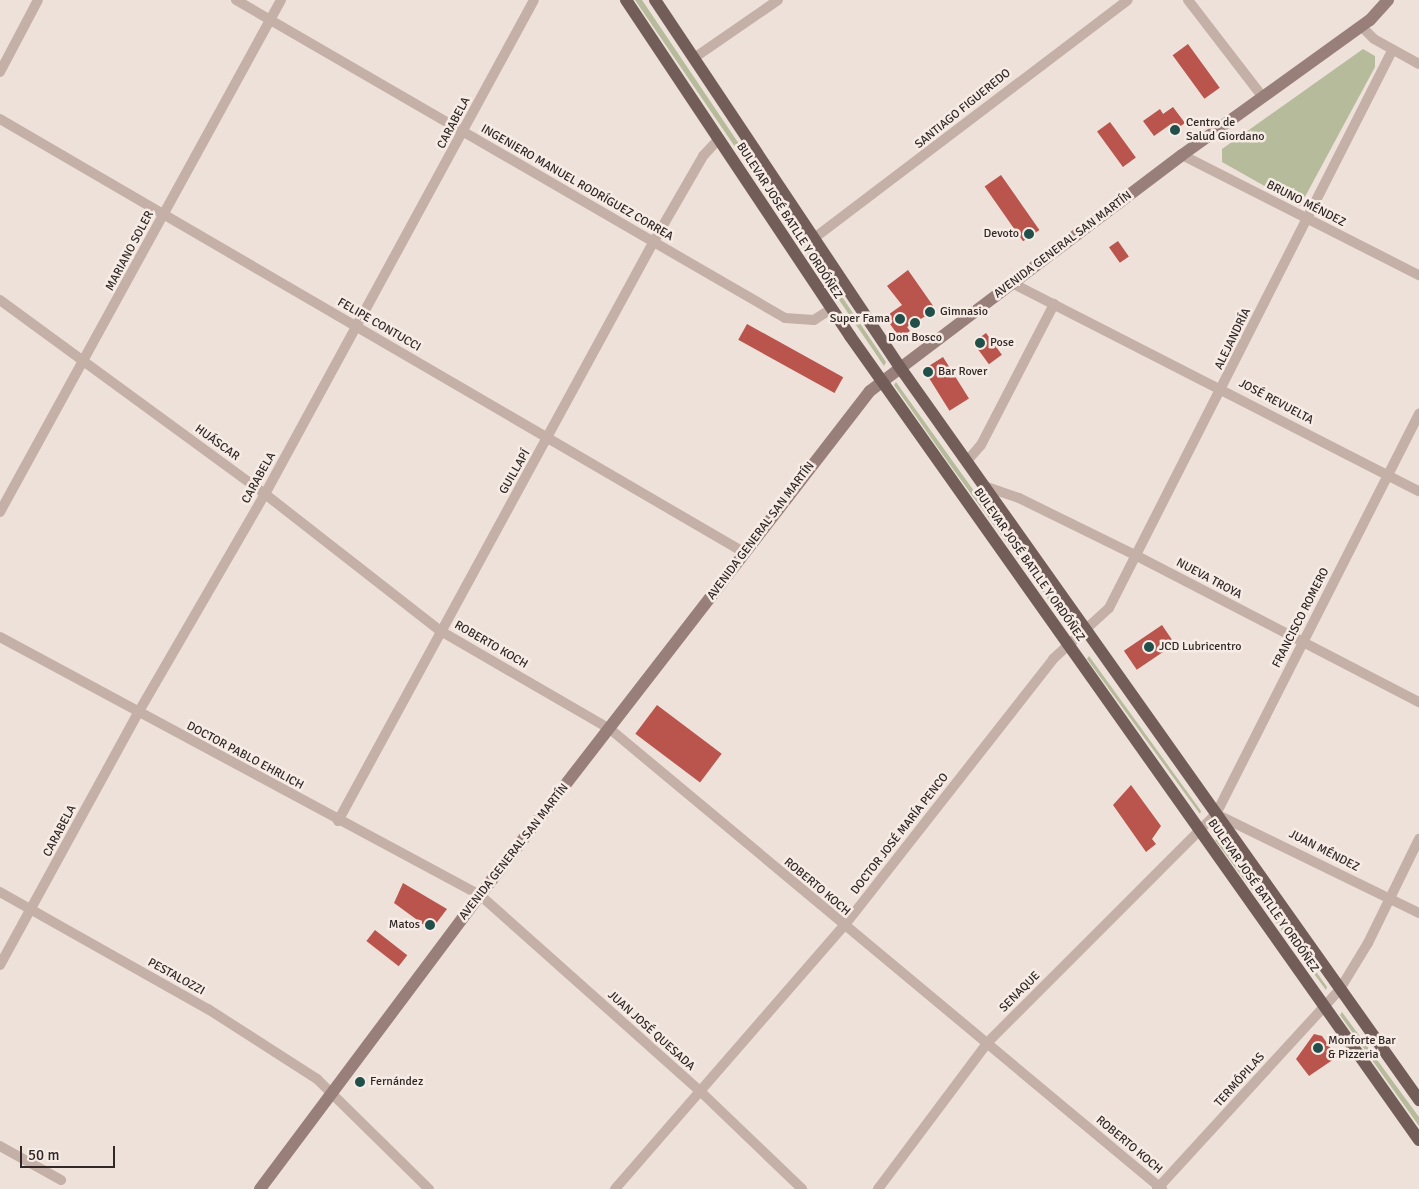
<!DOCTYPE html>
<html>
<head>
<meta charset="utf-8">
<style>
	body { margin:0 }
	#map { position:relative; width:1419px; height:1189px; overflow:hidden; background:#eee1da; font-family:Signika,sans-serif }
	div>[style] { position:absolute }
	.green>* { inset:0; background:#b6bb9b }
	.building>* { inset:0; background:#b9554d; transform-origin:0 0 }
	.street>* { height:10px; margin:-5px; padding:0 5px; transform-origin:5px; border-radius:5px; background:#c5b0a7 }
	.secondary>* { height:12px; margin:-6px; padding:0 6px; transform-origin:6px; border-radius:6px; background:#987f79 }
	.primary>* { height:12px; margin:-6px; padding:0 6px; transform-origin:6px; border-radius:6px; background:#725d59 }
	.dots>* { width:14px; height:14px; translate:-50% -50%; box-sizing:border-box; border:2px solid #f6ece5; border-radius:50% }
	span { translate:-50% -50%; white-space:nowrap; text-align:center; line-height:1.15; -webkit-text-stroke:5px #f6ece5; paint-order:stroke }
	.street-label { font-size:12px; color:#322827 }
	.poi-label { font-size:12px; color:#322827 }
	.left { translate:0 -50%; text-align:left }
	.right { translate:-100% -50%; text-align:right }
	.scale { position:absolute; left:20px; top:1146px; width:95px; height:22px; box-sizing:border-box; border:2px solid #322827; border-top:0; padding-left:6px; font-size:15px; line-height:18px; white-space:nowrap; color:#322827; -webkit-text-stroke:4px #f6ece5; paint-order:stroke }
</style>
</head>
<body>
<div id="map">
	<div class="green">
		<div style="clip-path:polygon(635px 0,642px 0,886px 362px,884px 366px)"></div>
		<div style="clip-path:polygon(1363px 49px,1375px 56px,1375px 67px,1300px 206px,1222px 162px,1222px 149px)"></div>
		<div style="clip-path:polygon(896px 382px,1070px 625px,1069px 628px,950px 465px,894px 385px)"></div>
		<div style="clip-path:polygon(1089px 656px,1201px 811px,1200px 814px,1087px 659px)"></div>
		<div style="clip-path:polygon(1220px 837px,1327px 987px,1326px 990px,1215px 840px)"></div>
		<div style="clip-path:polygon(1342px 1012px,1419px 1117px,1419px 1126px,1340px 1015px)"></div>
	</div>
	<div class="building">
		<div style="left:1188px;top:44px;width:54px;height:19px;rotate:54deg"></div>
		<div style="clip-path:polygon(1173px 107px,1185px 123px,1175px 130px,1171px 124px,1154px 136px,1143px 121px,1160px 109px,1163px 114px)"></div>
		<div style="left:1110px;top:122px;width:44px;height:16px;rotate:54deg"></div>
		<div style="left:1001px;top:175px;width:67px;height:20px;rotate:55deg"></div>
		<div style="left:1118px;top:241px;width:19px;height:11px;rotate:55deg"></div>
		<div style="clip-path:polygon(908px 270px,936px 310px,907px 327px,910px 331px,900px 338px,885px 317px,902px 305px,887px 286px)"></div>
		<div style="left:747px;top:324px;width:110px;height:18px;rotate:29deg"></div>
		<div style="left:986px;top:333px;width:27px;height:16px;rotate:54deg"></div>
		<div style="left:943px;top:357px;width:49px;height:23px;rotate:58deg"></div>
		<div style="left:1162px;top:625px;width:23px;height:46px;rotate:56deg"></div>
		<div style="left:657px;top:705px;width:81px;height:36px;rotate:37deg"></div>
		<div style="clip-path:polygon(1131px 785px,1161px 826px,1152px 839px,1156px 844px,1146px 852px,1113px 805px)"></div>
		<div style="clip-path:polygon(403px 883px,447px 909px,431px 930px,394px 903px)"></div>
		<div style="left:375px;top:930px;width:41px;height:14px;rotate:38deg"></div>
		<div style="clip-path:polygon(1314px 1034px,1322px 1036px,1337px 1057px,1309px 1076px,1296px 1059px)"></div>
	</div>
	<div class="street">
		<div style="left:236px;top:0;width:634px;rotate:30.08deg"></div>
		<div style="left:785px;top:318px;width:29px;rotate:4deg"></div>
		<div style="left:814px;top:320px;width:20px;rotate:-33deg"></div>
		<div style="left:1188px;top:0;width:121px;rotate:52.4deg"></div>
		<div style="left:1361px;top:26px;width:18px;rotate:45deg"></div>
		<div style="left:1374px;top:39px;width:51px;rotate:29.1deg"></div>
		<div style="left:694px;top:58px;width:102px;rotate:-34.6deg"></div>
		<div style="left:0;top:72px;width:81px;rotate:-62.2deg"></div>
		<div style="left:0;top:119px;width:862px;rotate:30.22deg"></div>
		<div style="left:1182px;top:155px;width:266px;rotate:26.9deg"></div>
		<div style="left:813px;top:239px;width:395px;rotate:-37.2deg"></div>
		<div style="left:1012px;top:283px;width:457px;rotate:27.1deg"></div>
		<div style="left:0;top:300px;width:328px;rotate:36.2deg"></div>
		<div style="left:265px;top:494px;width:221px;rotate:38deg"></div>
		<div style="left:439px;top:630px;width:198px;rotate:30.1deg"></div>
		<div style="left:610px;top:729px;width:719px;rotate:39.81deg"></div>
		<div style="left:967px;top:461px;width:21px;rotate:-49deg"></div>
		<div style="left:981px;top:445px;width:159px;rotate:-62.6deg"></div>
		<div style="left:984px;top:486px;width:37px;rotate:19deg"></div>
		<div style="left:1019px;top:498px;width:131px;rotate:26.2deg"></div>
		<div style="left:1137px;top:556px;width:318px;rotate:27.4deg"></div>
		<div style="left:0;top:512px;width:584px;rotate:-61.24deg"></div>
		<div style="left:0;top:637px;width:545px;rotate:28.26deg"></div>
		<div style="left:480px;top:895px;width:296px;rotate:41.7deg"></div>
		<div style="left:701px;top:1092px;width:140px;rotate:43.8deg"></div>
		<div style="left:1216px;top:814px;width:226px;rotate:26deg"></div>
		<div style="left:338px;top:821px;width:660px;rotate:-61.42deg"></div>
		<div style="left:654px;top:241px;width:98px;rotate:-60deg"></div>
		<div style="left:703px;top:156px;width:23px;rotate:-47deg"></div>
		<div style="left:0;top:892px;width:239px;rotate:29.4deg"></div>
		<div style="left:208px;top:1009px;width:130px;rotate:32.7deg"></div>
		<div style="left:317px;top:1079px;width:157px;rotate:44.5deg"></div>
		<div style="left:0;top:965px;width:287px;rotate:-61.3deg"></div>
		<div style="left:138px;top:713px;width:253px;rotate:-59.9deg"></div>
		<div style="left:265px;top:494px;width:562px;rotate:-61.43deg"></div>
		<div style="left:0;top:1146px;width:70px;rotate:29.1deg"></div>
		<div style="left:615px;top:1189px;width:349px;rotate:-49deg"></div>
		<div style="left:844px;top:926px;width:339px;rotate:-51.9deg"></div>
		<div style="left:1053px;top:659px;width:76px;rotate:-42.3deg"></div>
		<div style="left:1109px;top:608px;width:625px;rotate:-63.07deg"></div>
		<div style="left:878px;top:1189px;width:184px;rotate:-53.2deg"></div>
		<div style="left:988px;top:1042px;width:322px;rotate:-45deg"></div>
		<div style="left:1216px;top:814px;width:449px;rotate:-63.1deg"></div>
		<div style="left:1157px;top:1189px;width:271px;rotate:-47.5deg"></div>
		<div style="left:1340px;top:989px;width:54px;rotate:-58.7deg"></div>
		<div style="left:1368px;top:943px;width:116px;rotate:-63.9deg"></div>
	</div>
	<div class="secondary">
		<div style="left:260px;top:1189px;width:367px;rotate:-53.2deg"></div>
		<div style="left:480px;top:895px;width:637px;rotate:-52.27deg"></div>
		<div style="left:870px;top:391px;width:391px;rotate:-37.1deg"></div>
		<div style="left:1182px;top:155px;width:231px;rotate:-35.7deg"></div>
		<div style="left:1370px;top:20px;width:27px;rotate:-48deg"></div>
	</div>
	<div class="primary">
		<div style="left:626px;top:0;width:404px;rotate:56.3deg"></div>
		<div style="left:850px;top:336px;width:985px;rotate:54.71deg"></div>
		<div style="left:655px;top:0;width:440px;rotate:56.3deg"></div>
		<div style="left:899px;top:366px;width:900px;rotate:54.68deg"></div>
	</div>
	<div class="dots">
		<div style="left:1175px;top:130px;background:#214f4a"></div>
		<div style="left:1029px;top:234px;background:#214f4a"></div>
		<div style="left:930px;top:312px;background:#214f4a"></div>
		<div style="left:900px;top:319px;background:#214f4a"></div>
		<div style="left:915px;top:323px;background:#214f4a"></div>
		<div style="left:980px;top:343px;background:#214f4a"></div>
		<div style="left:928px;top:372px;background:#214f4a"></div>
		<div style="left:1149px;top:647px;background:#214f4a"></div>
		<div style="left:430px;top:925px;background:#214f4a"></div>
		<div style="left:1318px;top:1048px;background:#214f4a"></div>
		<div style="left:360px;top:1082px;background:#214f4a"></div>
	</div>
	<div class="street-label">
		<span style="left:963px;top:109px;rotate:-39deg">SANTIAGO FIGUEREDO</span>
		<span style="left:454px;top:123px;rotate:-62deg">CARABELA</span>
		<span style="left:577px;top:183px;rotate:30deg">INGENIERO MANUEL RODRÍGUEZ CORREA</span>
		<span style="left:1306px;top:204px;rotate:27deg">BRUNO MÉNDEZ</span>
		<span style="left:789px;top:221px;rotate:57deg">BULEVAR JOSÉ BATLLE Y ORDÓÑEZ</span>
		<span style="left:1063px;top:245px;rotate:-37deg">AVENIDA GENERAL SAN MARTÍN</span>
		<span style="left:130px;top:251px;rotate:-62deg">MARIANO SOLER</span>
		<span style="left:379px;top:325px;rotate:30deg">FELIPE CONTUCCI</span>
		<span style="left:1233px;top:339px;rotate:-64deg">ALEJANDRÍA</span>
		<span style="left:1276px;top:402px;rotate:28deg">JOSÉ REVUELTA</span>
		<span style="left:217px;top:443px;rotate:36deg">HUÁSCAR</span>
		<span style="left:515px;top:472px;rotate:-60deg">GUILLAPÍ</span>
		<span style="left:259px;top:478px;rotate:-61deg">CARABELA</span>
		<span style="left:761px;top:531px;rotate:-53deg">AVENIDA GENERAL SAN MARTÍN</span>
		<span style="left:1029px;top:565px;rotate:55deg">BULEVAR JOSÉ BATLLE Y ORDÓÑEZ</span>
		<span style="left:1209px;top:579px;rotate:28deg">NUEVA TROYA</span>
		<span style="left:1301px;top:618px;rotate:-63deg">FRANCISCO ROMERO</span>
		<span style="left:491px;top:645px;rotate:30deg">ROBERTO KOCH</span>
		<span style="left:245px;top:756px;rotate:28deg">DOCTOR PABLO EHRLICH</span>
		<span style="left:60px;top:831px;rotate:-62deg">CARABELA</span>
		<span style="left:900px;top:834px;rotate:-52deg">DOCTOR JOSÉ MARÍA PENCO</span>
		<span style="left:1324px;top:851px;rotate:27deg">JUAN MÉNDEZ</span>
		<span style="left:514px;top:852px;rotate:-52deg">AVENIDA GENERAL SAN MARTÍN</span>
		<span style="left:817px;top:887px;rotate:40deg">ROBERTO KOCH</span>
		<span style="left:1263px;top:896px;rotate:55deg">BULEVAR JOSÉ BATLLE Y ORDÓÑEZ</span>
		<span style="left:176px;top:977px;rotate:29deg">PESTALOZZI</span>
		<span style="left:1020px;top:992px;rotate:-45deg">SENAQUE</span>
		<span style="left:651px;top:1031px;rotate:42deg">JUAN JOSÉ QUESADA</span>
		<span style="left:1240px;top:1080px;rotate:-48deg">TERMÓPILAS</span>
		<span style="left:1129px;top:1145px;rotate:40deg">ROBERTO KOCH</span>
	</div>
	<div class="poi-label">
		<span class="left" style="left:1186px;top:130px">Centro de<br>Salud Giordano</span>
		<span class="right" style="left:1019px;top:234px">Devoto</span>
		<span class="left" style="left:940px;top:312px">Gimnasio</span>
		<span class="right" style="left:890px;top:319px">Super Fama</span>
		<span style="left:915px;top:338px">Don Bosco</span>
		<span class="left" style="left:990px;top:343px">Pose</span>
		<span class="left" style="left:938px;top:372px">Bar Rover</span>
		<span class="left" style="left:1159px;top:647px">JCD Lubricentro</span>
		<span class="right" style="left:420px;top:925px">Matos</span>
		<span class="left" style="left:1328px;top:1048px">Monforte Bar<br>&amp; Pizzeria</span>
		<span class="left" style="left:370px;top:1082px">Fernández</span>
	</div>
	<div class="scale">50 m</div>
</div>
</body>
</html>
